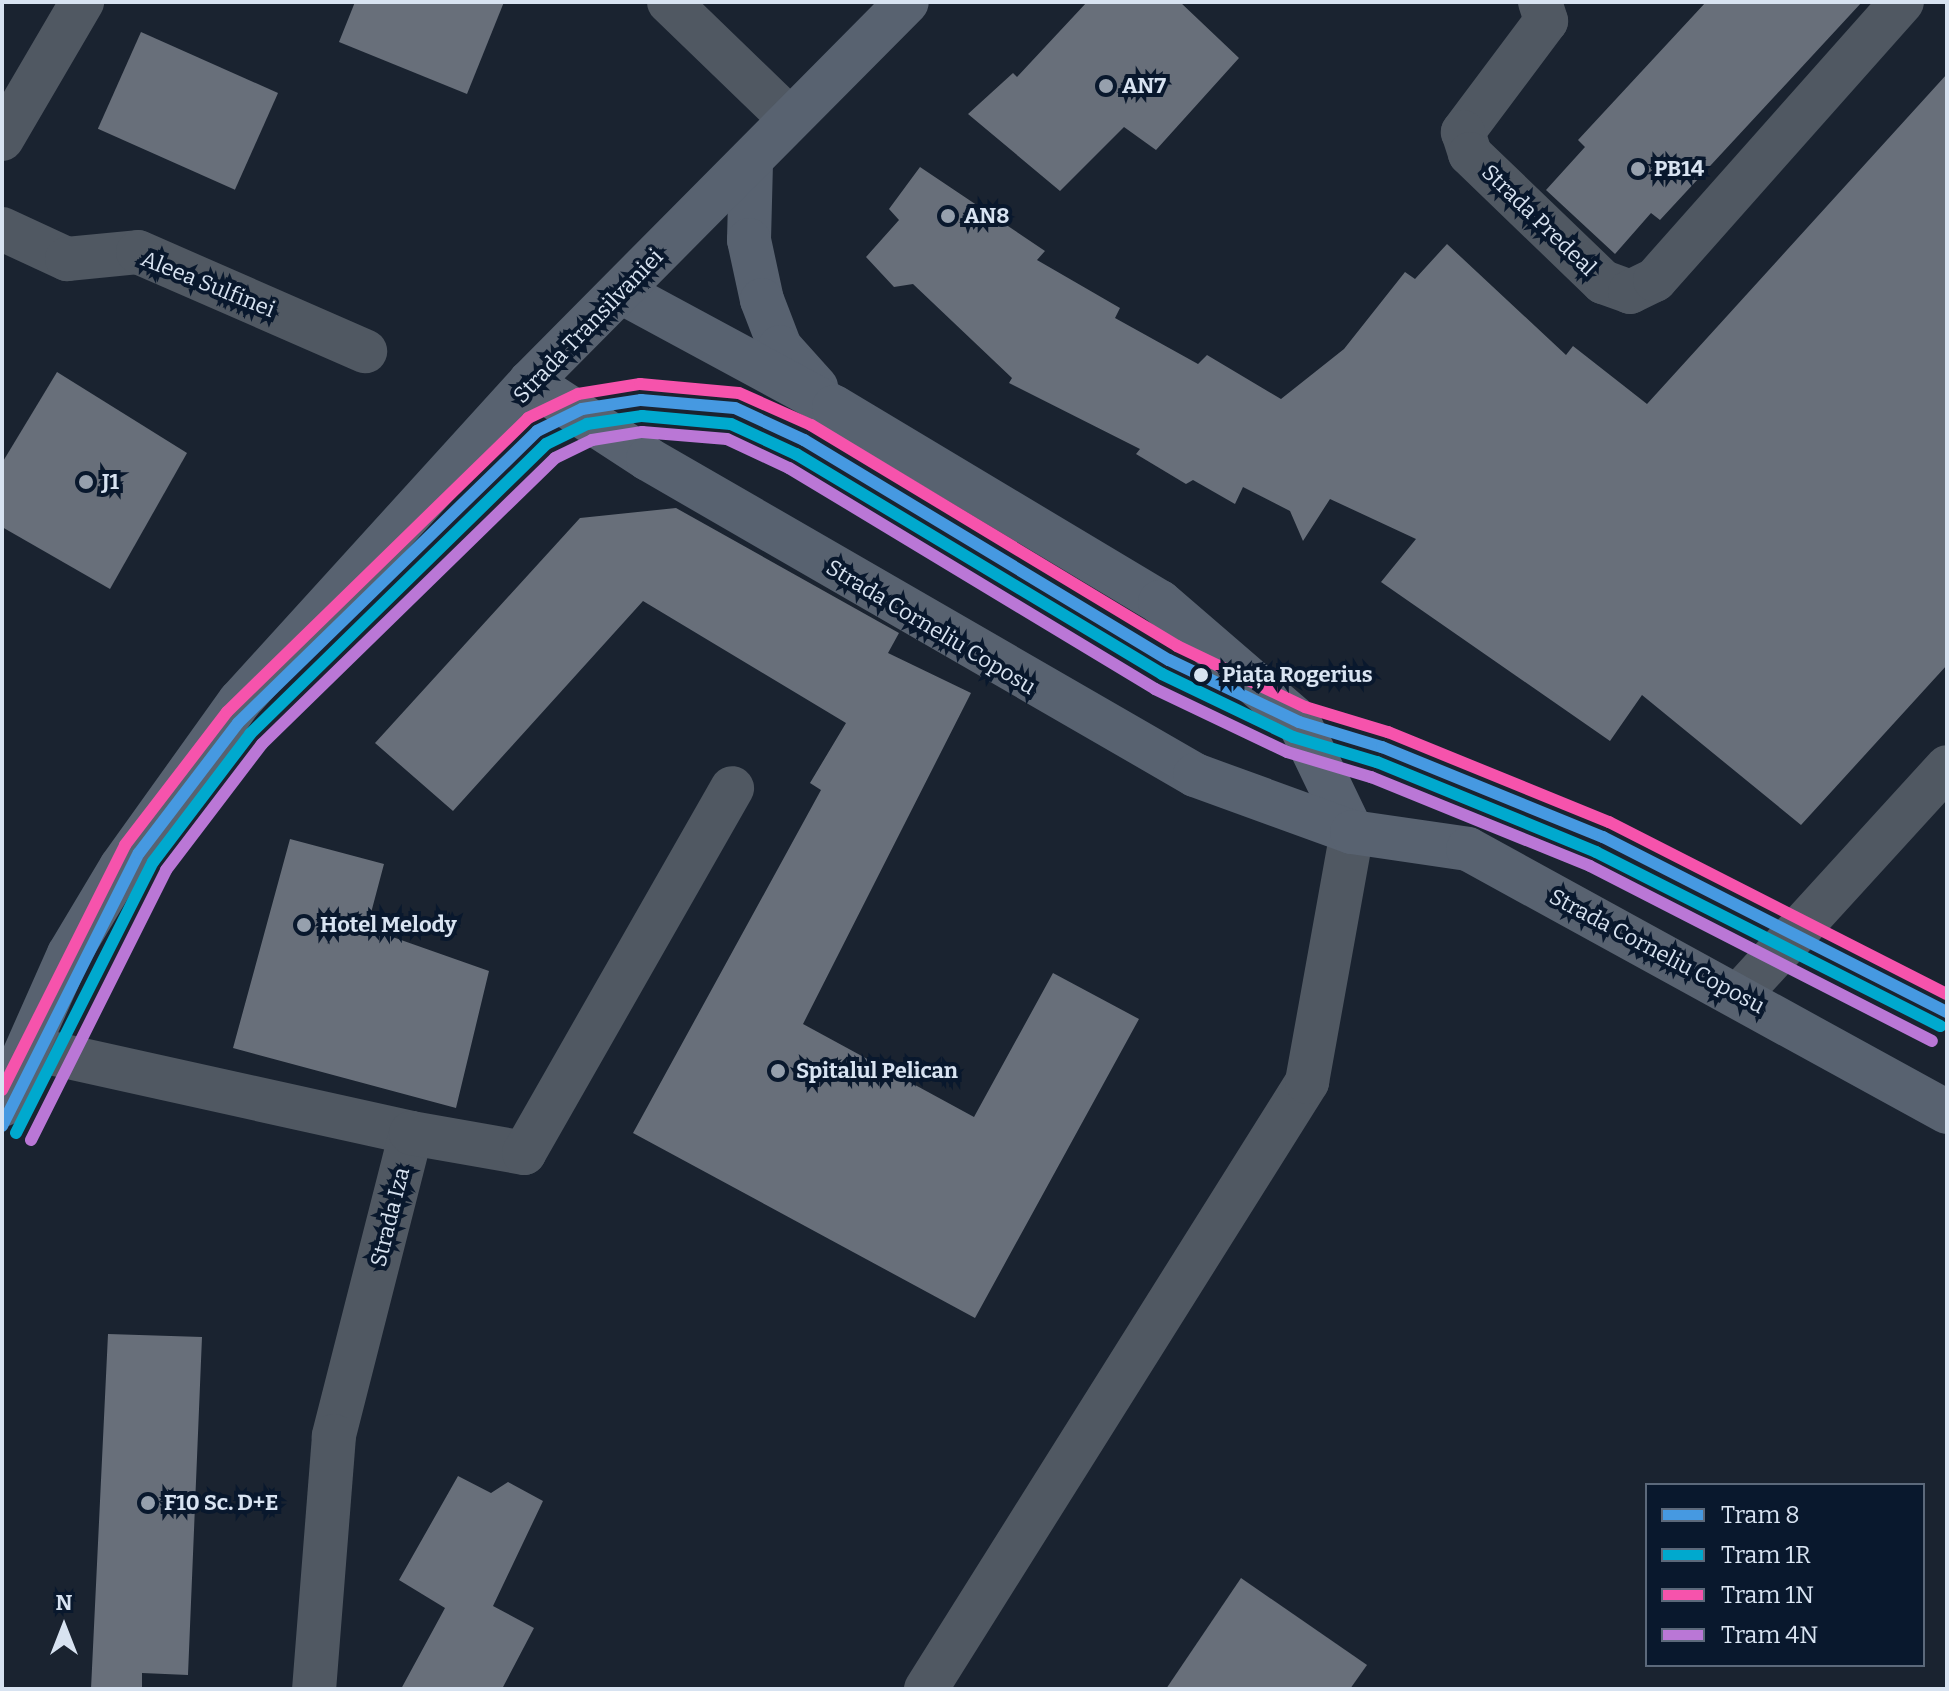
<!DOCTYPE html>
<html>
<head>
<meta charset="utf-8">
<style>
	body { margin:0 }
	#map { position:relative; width:1949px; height:1691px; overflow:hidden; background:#1a2330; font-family:Bitter,serif }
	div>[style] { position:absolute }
	.building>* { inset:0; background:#686f7a; transform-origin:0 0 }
	.minor>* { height:44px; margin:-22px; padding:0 22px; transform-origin:22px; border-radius:22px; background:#505862 }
	.major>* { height:44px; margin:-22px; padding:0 22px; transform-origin:22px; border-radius:22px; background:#586270 }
	.tram-1>* { height:12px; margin:-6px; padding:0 6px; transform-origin:6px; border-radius:6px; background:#4699e1 }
	.tram-2>* { height:12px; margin:-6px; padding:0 6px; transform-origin:6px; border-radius:6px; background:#00a9ce }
	.tram-3>* { height:12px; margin:-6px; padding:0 6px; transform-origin:6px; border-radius:6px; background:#f653ac }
	.tram-4>* { height:12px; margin:-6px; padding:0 6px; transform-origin:6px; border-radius:6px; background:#ba77d6 }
	.dots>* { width:22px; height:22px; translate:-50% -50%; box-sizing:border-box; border:4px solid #09182d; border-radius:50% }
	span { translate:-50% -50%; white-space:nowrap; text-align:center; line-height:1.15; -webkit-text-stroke:8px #09182d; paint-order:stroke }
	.poi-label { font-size:22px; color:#d8e3f1; font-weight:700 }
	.left { translate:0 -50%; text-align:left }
	.street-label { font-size:22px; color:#d8e3f1 }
	.stop-label { font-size:22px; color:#d8e3f1; font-weight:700 }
	.frame { position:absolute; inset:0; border:4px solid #d8e3f1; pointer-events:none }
	.legend { position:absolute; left:1645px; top:1483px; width:280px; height:184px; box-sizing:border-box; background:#09182d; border:2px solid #5c697b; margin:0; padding:10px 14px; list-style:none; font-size:24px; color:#d8e3f1 }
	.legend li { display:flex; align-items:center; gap:16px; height:40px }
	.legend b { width:40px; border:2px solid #5c697b }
	.north { position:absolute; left:24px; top:1587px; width:80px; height:80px; -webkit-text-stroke:6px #09182d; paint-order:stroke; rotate:0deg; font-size:22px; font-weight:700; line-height:32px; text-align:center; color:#d8e3f1 }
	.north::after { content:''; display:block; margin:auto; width:28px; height:36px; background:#d8e3f1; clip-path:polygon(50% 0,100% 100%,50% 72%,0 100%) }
</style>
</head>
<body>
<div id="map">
	<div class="building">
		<div style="clip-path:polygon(355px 2px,504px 2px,467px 94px,339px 42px)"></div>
		<div style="clip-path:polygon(1087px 2px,1180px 2px,1239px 58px,1156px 150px,1124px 127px,1060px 191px,968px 114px,1013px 73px,1017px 77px)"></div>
		<div style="clip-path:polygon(1706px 2px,1862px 2px,1660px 220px,1651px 213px,1615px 254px,1546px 190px,1585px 147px,1578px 140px)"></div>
		<div style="left:141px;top:32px;width:150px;height:106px;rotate:24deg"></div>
		<div style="clip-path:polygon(1947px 74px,1947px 665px,1801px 825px,1642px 695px,1610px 741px,1381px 582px,1416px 539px,1330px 499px,1303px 541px,1290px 511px,1243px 487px,1235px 504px,1193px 480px,1186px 484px,1136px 454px,1140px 449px,1009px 383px,1012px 378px,913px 284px,894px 287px,866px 257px,899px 220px,889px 209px,920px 167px,1045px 251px,1037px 260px,1120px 308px,1115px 318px,1198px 364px,1207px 355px,1281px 399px,1344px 349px,1405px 272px,1415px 279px,1447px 244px,1566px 355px,1573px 346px,1647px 404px)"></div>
		<div style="clip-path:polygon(57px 372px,187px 453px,110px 589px,2px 527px,2px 463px)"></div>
		<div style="clip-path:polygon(676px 508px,899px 633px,888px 653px,971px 693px,803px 1024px,974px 1117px,1053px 973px,1139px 1019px,975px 1318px,633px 1133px,821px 790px,810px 783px,846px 723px,643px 601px,453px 811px,375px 743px,580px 518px)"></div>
		<div style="clip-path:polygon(290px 839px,384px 864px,367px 928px,489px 971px,456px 1108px,233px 1048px)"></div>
		<div style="clip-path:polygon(108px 1334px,202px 1337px,188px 1675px,142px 1673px,142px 1689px,91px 1689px)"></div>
		<div style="clip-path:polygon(458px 1476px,491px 1493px,508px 1482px,543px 1501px,493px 1606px,534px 1628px,502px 1689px,401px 1689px,445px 1608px,399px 1580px)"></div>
		<div style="clip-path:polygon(1241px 1578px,1367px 1665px,1350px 1689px,1166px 1689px)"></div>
	</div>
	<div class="minor">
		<div style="left:669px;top:2px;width:168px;rotate:44deg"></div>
		<div style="left:1540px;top:2px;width:20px;rotate:72deg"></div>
		<div style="left:1546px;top:21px;width:139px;rotate:126.8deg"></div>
		<div style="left:1463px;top:132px;width:23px;rotate:72deg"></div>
		<div style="left:1470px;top:154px;width:185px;rotate:43.9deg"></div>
		<div style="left:1603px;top:282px;width:29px;rotate:20deg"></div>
		<div style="left:1630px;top:292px;width:28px;rotate:-26deg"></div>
		<div style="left:1655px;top:280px;width:372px;rotate:-48.4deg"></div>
		<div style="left:2px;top:139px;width:159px;rotate:-59.7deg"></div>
		<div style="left:2px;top:229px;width:72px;rotate:24.8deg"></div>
		<div style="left:67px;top:259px;width:71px;rotate:-5.6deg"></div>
		<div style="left:138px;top:252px;width:248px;rotate:23.6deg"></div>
		<div style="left:1740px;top:994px;width:307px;rotate:-47.6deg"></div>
		<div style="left:28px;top:1048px;width:392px;rotate:12.5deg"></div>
		<div style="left:411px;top:1133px;width:313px;rotate:104.3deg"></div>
		<div style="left:334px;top:1436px;width:254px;rotate:94.5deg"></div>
		<div style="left:411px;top:1133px;width:115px;rotate:10deg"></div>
		<div style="left:524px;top:1153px;width:420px;rotate:-60.3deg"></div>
		<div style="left:926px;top:1689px;width:717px;rotate:-57.88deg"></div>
		<div style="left:1307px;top:1082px;width:254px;rotate:-79.8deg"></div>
	</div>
	<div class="major">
		<div style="left:751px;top:163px;width:77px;rotate:91.5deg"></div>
		<div style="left:749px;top:240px;width:61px;rotate:77.8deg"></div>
		<div style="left:762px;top:300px;width:50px;rotate:69deg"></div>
		<div style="left:780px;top:347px;width:54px;rotate:48deg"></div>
		<div style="left:621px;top:292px;width:242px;rotate:28.4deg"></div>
		<div style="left:834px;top:407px;width:380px;rotate:30.9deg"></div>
		<div style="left:1160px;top:602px;width:184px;rotate:40.8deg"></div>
		<div style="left:1299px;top:722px;width:122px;rotate:64.3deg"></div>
		<div style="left:530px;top:382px;width:141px;rotate:33.1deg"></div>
		<div style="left:648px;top:459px;width:632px;rotate:30.01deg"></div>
		<div style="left:1195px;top:775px;width:167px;rotate:20deg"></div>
		<div style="left:1352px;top:832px;width:117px;rotate:8.3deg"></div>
		<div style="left:1468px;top:849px;width:546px;rotate:28.77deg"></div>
		<div style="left:2px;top:1105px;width:165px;rotate:-66.1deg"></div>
		<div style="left:69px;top:954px;width:101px;rotate:-59.1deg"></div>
		<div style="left:121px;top:867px;width:204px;rotate:-54.4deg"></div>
		<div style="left:240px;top:701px;width:431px;rotate:-47.7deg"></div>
		<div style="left:530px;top:382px;width:535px;rotate:-45.23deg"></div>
	</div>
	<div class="tram-1">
		<div style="left:2px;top:1126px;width:305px;rotate:-63.4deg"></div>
		<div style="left:139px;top:853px;width:163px;rotate:-52.7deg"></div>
		<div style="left:238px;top:723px;width:418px;rotate:-44.3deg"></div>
		<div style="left:537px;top:431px;width:50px;rotate:-26.1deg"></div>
		<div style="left:582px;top:409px;width:60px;rotate:-8.7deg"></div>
		<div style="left:641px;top:400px;width:94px;rotate:4.9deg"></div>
		<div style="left:735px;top:408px;width:76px;rotate:24.9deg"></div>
		<div style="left:804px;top:440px;width:426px;rotate:31.1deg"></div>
		<div style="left:1169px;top:660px;width:144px;rotate:25.5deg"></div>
		<div style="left:1299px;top:722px;width:87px;rotate:16.8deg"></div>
		<div style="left:1382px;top:747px;width:239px;rotate:22.2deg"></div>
		<div style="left:1603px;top:837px;width:386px;rotate:27deg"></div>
	</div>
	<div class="tram-2">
		<div style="left:16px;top:1133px;width:304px;rotate:-63.2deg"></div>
		<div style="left:153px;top:862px;width:161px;rotate:-52.8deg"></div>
		<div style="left:250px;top:734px;width:414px;rotate:-44.4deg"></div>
		<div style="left:546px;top:444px;width:46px;rotate:-26deg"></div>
		<div style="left:587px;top:424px;width:56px;rotate:-8.3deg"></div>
		<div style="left:642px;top:416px;width:89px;rotate:5.1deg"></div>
		<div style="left:731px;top:424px;width:72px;rotate:24.8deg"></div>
		<div style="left:796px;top:454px;width:427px;rotate:31deg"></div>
		<div style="left:1162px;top:674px;width:145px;rotate:25.7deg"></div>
		<div style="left:1293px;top:737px;width:88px;rotate:16.6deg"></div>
		<div style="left:1377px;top:762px;width:237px;rotate:22.3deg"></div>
		<div style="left:1596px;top:852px;width:386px;rotate:26.8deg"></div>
	</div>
	<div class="tram-3">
		<div style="left:2px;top:1090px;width:274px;rotate:-63.3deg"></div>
		<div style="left:125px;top:845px;width:168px;rotate:-52.5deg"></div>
		<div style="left:227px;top:712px;width:421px;rotate:-44.3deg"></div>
		<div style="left:528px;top:418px;width:55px;rotate:-25.6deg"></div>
		<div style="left:578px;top:394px;width:63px;rotate:-9.2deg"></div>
		<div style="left:640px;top:384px;width:99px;rotate:5.2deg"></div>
		<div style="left:739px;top:393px;width:79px;rotate:24deg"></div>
		<div style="left:811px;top:425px;width:428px;rotate:31.1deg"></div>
		<div style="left:1177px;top:646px;width:142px;rotate:25.5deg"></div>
		<div style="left:1305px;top:707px;width:87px;rotate:16.8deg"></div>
		<div style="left:1388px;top:732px;width:239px;rotate:22.2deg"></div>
		<div style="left:1609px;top:822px;width:379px;rotate:27deg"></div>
	</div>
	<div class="tram-4">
		<div style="left:31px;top:1140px;width:302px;rotate:-63.4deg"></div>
		<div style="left:166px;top:870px;width:158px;rotate:-52.7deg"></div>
		<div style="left:262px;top:744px;width:409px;rotate:-44.3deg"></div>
		<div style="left:555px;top:458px;width:41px;rotate:-25.9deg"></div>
		<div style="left:592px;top:440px;width:51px;rotate:-9.1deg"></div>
		<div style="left:642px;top:432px;width:85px;rotate:4.7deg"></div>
		<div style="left:727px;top:439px;width:68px;rotate:25.1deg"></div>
		<div style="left:789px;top:468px;width:428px;rotate:31.1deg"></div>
		<div style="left:1155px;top:689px;width:146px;rotate:25.5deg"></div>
		<div style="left:1287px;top:752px;width:88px;rotate:16.6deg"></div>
		<div style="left:1371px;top:777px;width:236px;rotate:22.1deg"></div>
		<div style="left:1590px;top:866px;width:384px;rotate:27.1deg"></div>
	</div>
	<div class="dots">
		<div style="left:1106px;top:86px;background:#96a0ad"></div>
		<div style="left:1638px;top:169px;background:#96a0ad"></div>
		<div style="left:948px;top:216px;background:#96a0ad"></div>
		<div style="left:86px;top:482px;background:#96a0ad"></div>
		<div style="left:1201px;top:675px;background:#d8e3f1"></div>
		<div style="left:304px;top:925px;background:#96a0ad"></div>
		<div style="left:778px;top:1071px;background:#96a0ad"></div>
		<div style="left:148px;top:1503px;background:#96a0ad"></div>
	</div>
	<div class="poi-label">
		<span class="left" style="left:1122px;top:86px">AN7</span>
		<span class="left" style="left:1654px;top:169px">PB14</span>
		<span class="left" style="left:964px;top:216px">AN8</span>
		<span class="left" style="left:102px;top:482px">J1</span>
		<span class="left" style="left:320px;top:925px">Hotel Melody</span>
		<span class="left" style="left:796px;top:1071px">Spitalul Pelican</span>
		<span class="left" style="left:164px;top:1503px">F10 Sc. D+E</span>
	</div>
	<div class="street-label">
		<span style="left:1539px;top:220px;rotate:44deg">Strada Predeal</span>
		<span style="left:208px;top:284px;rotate:22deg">Aleea Sulfinei</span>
		<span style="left:588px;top:326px;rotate:-46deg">Strada Transilvaniei</span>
		<span style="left:931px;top:627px;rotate:31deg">Strada Corneliu Coposu</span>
		<span style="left:1657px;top:951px;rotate:28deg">Strada Corneliu Coposu</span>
		<span style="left:390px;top:1217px;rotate:-76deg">Strada Iza</span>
	</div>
	<div class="stop-label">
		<span class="left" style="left:1222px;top:675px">Piața Rogerius</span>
	</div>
	<div class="frame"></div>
	<ul class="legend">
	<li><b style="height:10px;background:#4699e1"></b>Tram 8</li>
	<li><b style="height:10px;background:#00a9ce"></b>Tram 1R</li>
	<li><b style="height:10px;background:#f653ac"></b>Tram 1N</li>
	<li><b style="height:10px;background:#ba77d6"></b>Tram 4N</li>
	</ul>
	<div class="north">N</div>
</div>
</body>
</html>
